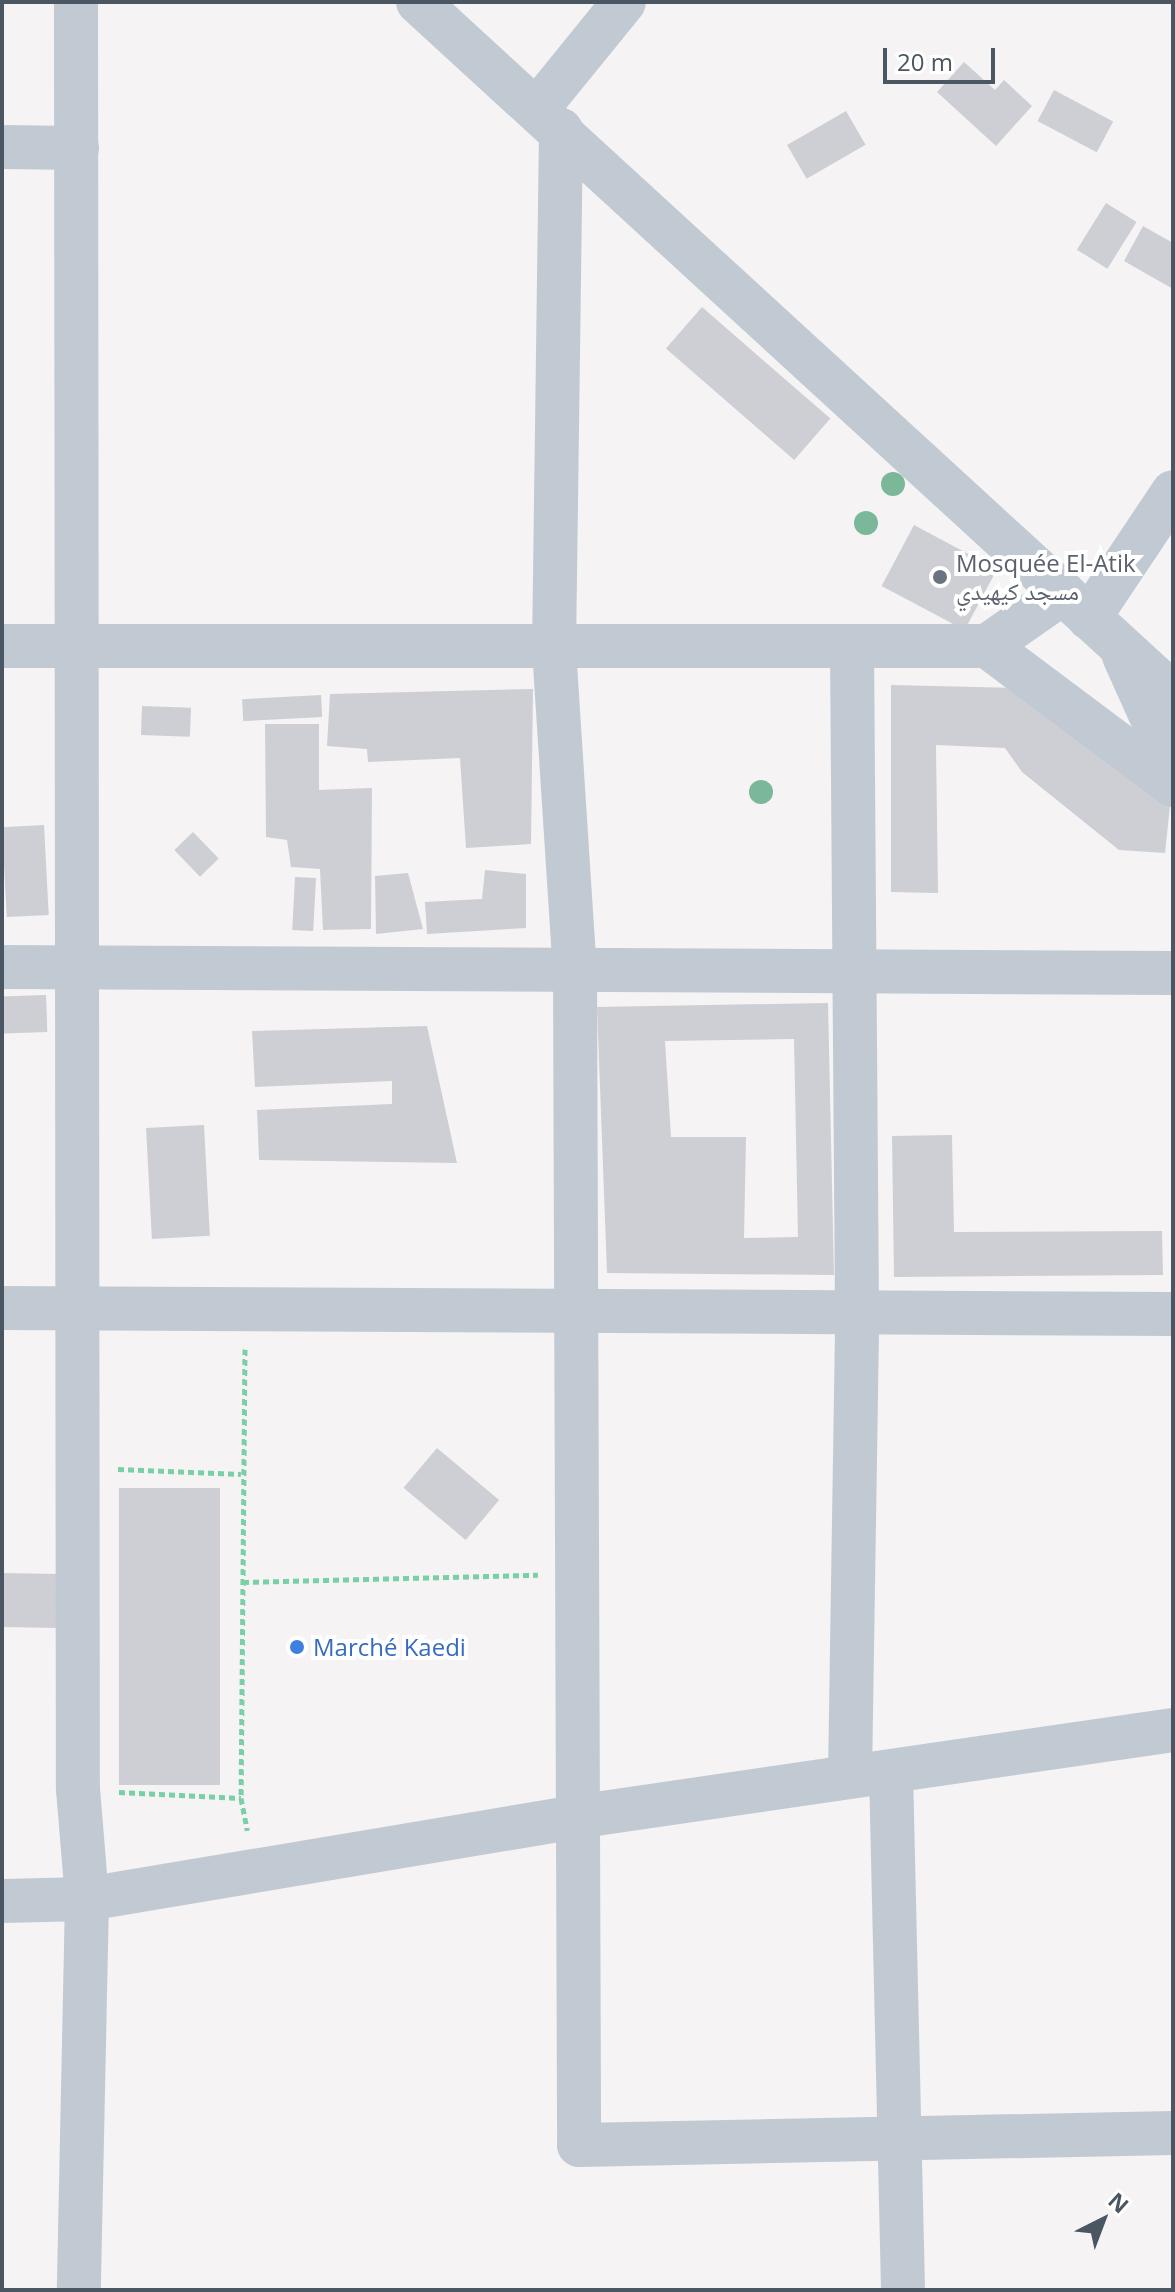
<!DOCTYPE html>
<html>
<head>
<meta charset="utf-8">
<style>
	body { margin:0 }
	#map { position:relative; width:1175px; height:2292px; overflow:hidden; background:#f5f3f3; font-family:"Open Sans","Noto Naskh Arabic",sans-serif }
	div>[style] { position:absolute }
	.building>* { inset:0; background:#cdcfd5; transform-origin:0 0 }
	.path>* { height:5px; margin-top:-2.5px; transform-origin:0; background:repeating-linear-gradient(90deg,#7ad0a6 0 6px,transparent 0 10px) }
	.minor>* { height:44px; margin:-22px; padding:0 22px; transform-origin:22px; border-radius:22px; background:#c1cad2 }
	.trees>* { width:24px; height:24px; margin:-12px; border-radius:50%; background:#7bb799 }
	.dots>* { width:22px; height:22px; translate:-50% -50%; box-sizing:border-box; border:4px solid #fff; border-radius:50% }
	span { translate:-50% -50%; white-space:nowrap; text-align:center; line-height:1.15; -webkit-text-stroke:8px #fff; paint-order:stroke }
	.worship-label { font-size:24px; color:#5b616d }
	.left { translate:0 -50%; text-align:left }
	.shop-label { font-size:24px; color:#366cbe }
	.frame { position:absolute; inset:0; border:4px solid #4a5661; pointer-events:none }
	.north { position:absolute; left:1063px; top:2180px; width:80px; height:80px; -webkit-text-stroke:6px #fff; paint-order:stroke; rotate:42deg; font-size:22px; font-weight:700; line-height:32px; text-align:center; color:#4a5661 }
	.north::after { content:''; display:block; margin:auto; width:28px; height:36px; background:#4a5661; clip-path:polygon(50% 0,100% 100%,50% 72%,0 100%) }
	.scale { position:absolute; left:883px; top:48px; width:112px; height:36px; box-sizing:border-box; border:4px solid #4a5661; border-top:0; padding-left:10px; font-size:24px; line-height:28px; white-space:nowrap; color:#4a5661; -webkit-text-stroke:6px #fff; paint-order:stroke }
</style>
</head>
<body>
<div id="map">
	<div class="building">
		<div style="clip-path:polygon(964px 62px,995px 90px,1004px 80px,1032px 106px,996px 146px,937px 92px)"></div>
		<div style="left:1054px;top:90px;width:67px;height:35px;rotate:28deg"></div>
		<div style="left:846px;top:111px;width:39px;height:68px;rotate:60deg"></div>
		<div style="left:1106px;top:203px;width:36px;height:55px;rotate:32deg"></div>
		<div style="clip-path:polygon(1143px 226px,1173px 243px,1173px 289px,1124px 261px)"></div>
		<div style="left:702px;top:307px;width:170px;height:55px;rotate:41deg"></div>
		<div style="left:914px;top:525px;width:94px;height:69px;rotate:28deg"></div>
		<div style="clip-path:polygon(891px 685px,1018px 688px,1170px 806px,1165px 853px,1119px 850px,1022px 772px,1005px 748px,936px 745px,938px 893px,891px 892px)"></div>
		<div style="clip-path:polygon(533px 689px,531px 844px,466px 848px,460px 758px,368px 762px,367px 749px,327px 746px,330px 694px)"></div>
		<div style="left:321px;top:695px;width:22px;height:79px;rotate:87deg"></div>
		<div style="left:142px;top:706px;width:49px;height:29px;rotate:2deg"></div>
		<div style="clip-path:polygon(265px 724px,319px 724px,319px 790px,372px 788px,371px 929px,323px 930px,320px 869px,291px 867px,287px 840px,266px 837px)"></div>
		<div style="left:44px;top:825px;width:90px;height:42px;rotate:87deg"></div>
		<div style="left:193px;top:832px;width:37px;height:26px;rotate:46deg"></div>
		<div style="clip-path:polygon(485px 870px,526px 874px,526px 928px,427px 934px,425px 902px,482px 899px)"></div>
		<div style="clip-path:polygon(408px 873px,423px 929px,376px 934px,375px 876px)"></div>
		<div style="left:295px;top:877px;width:21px;height:53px;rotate:3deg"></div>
		<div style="left:46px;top:995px;width:37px;height:44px;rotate:88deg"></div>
		<div style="clip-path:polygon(evenodd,828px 1003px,834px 1275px,607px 1273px,597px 1007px,828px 1003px,794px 1039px,798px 1237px,744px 1238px,746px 1137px,671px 1137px,665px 1041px,794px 1039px)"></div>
		<div style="clip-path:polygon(427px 1026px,457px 1163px,259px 1160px,257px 1110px,392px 1104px,392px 1081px,255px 1087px,252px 1031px)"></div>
		<div style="left:204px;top:1125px;width:111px;height:58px;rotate:87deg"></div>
		<div style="clip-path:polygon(952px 1135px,954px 1232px,1162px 1231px,1163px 1275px,894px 1277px,892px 1136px)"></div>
		<div style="left:437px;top:1448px;width:81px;height:52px;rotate:40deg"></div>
		<div style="left:119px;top:1488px;width:101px;height:297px"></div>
		<div style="left:2px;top:1573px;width:57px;height:54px;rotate:1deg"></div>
	</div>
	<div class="path">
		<div style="left:245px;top:1349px;width:449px;rotate:90.5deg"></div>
		<div style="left:241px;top:1798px;width:33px;rotate:79deg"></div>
		<div style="left:118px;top:1469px;width:123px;rotate:2.3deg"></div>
		<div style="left:243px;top:1582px;width:295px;rotate:-1.4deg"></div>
		<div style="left:119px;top:1792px;width:122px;rotate:2.8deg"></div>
	</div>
	<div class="minor">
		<div style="left:76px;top:2px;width:1787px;rotate:89.94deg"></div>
		<div style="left:78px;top:1789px;width:110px;rotate:85.3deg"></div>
		<div style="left:87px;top:1899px;width:391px;rotate:91.2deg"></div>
		<div style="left:418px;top:2px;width:1024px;rotate:42.51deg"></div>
		<div style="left:538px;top:108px;width:136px;rotate:-50.9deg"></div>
		<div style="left:561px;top:130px;width:519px;rotate:90.77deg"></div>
		<div style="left:554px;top:649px;width:322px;rotate:86.3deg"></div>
		<div style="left:575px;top:970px;width:1175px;rotate:89.8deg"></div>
		<div style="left:579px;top:2145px;width:594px;rotate:-1.16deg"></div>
		<div style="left:2px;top:147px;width:75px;rotate:0.8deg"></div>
		<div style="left:1089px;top:618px;width:151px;rotate:-56.3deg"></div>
		<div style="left:2px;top:646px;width:985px"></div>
		<div style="left:987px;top:646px;width:93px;rotate:-34.9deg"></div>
		<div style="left:987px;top:646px;width:232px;rotate:36.8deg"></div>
		<div style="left:1124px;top:656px;width:120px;rotate:65.8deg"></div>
		<div style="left:2px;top:967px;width:1171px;rotate:0.29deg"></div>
		<div style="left:2px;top:1308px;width:1171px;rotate:0.29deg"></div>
		<div style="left:891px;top:1772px;width:518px;rotate:88.67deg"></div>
		<div style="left:850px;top:1776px;width:465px;rotate:-89.1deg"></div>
		<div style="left:857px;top:1311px;width:665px;rotate:-90.43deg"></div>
		<div style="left:2px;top:1901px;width:85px;rotate:-1.3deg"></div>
		<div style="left:87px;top:1899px;width:502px;rotate:-9.52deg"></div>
		<div style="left:582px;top:1816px;width:597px;rotate:-8.28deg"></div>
	</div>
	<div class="trees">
		<div style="left:893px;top:484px"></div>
		<div style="left:866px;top:523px"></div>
		<div style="left:761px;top:792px"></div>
	</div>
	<div class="dots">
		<div style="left:940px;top:577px;background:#6b7280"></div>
		<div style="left:297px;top:1647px;background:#3f7fe0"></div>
	</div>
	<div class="worship-label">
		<span class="left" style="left:956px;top:577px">Mosquée El-Atik<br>مسجد كيهيدي</span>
	</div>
	<div class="shop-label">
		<span class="left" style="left:313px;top:1647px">Marché Kaedi</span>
	</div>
	<div class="frame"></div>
	<div class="north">N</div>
	<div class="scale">20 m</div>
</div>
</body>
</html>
